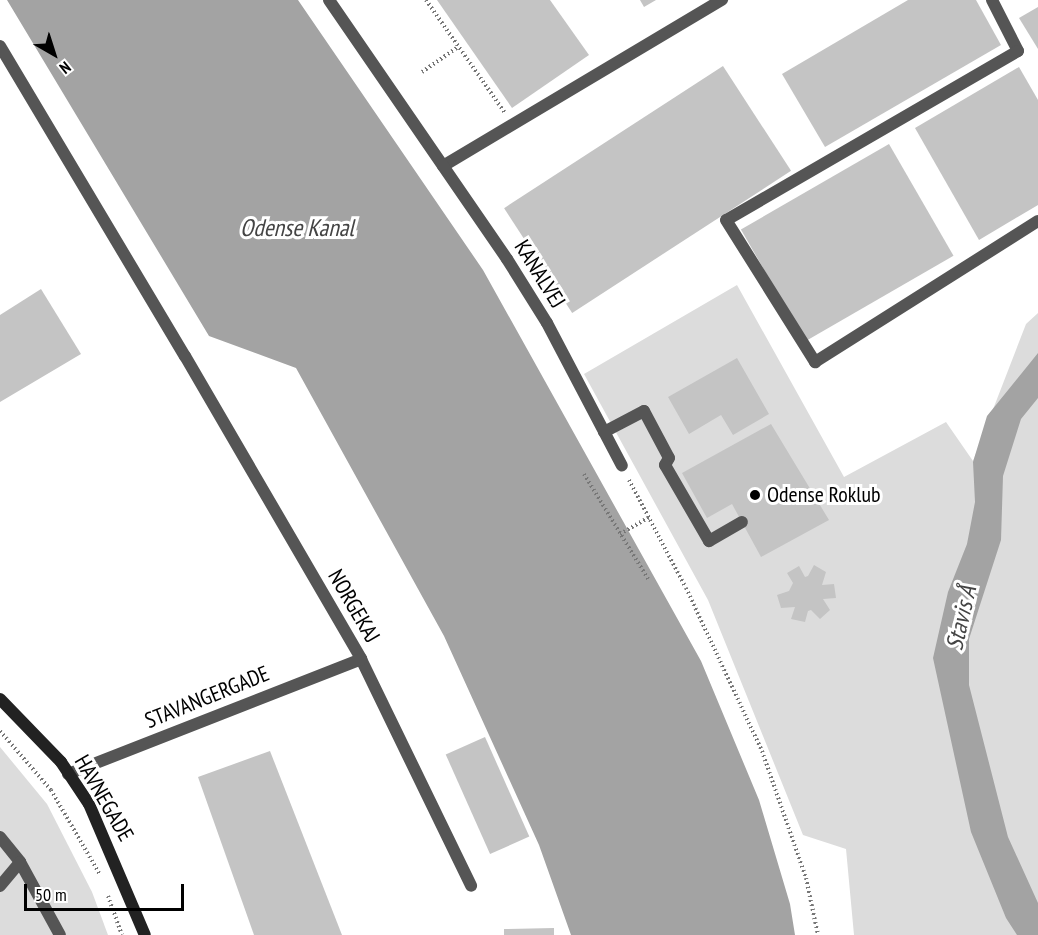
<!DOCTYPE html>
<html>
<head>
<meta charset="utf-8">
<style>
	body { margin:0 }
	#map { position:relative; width:1038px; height:935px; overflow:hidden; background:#fff; font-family:"PT Sans Narrow",sans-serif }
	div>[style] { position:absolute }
	.green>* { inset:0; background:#dcdcdc }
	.water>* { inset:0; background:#a3a3a3 }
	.building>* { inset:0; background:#c4c4c4; transform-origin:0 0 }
	.path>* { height:4px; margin-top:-2px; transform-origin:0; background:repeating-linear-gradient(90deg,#777 0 1.5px,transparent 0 4.5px) }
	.lane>* { height:12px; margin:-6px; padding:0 6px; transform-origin:6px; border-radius:6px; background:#555 }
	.street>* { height:12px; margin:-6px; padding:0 6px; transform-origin:6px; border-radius:6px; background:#555 }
	.secondary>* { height:12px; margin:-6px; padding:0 6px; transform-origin:6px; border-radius:6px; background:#222 }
	.dots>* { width:16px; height:16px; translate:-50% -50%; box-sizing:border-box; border:3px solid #fff; border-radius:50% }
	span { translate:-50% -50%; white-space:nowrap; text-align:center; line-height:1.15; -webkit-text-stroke:6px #fff; paint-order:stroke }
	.street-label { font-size:22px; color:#000 }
	.poi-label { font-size:22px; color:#000 }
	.left { translate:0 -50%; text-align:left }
	.water-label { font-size:24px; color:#444; font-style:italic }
	.north { position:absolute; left:24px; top:24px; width:60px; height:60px; -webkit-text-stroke:4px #fff; paint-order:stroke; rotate:141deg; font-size:16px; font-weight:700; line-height:24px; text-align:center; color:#000 }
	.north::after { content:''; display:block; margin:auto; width:21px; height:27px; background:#000; clip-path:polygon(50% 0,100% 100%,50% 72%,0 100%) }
	.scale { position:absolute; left:24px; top:884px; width:160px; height:27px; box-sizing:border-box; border:3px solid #000; border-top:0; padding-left:8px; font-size:18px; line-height:21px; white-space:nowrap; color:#000; -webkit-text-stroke:4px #fff; paint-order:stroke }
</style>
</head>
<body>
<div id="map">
	<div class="green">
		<div style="clip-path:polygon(737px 285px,844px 477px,946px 422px,973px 461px,1026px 324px,1038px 313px,1038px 935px,854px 935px,846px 849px,803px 835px,708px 600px,584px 374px)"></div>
		<div style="clip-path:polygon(0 747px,47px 804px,92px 892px,108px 935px,0 935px)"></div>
	</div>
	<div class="water">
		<div style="clip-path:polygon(7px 0,298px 0,483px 270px,701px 661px,759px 800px,790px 904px,795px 935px,571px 935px,539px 845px,444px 636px,296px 368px,209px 336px)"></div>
		<div style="clip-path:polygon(1038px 353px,1038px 398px,1021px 419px,1003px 476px,1001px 540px,969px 639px,969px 685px,1008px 837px,1038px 903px,1038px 935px,1017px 935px,1006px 918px,971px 832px,933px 658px,948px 592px,967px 544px,975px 502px,973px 462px,987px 416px)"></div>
	</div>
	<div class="building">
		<div style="clip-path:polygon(437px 0,550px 0,589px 55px,512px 108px)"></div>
		<div style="clip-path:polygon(640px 0,656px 0,644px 7px)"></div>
		<div style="clip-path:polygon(908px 0,976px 0,1001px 45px,825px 147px,782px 74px)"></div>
		<div style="clip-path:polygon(1038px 7px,1038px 49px,1019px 18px)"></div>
		<div style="left:723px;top:66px;width:125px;height:261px;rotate:57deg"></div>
		<div style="clip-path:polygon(1019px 67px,1038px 100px,1038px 205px,979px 240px,915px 128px)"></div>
		<div style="left:889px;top:144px;width:129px;height:171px;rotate:60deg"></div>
		<div style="clip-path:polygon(41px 289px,81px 354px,0 402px,0 315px)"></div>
		<div style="clip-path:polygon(737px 358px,769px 414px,733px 435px,721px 415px,689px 434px,668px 397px)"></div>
		<div style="clip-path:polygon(771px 424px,829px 520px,761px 557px,732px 504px,707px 518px,682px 473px)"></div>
		<div style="clip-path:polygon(814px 565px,826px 572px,822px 585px,834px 584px,836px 598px,823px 599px,830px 610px,820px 619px,811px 610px,808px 611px,805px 622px,791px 619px,795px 607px,781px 608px,777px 595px,789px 591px,793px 583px,787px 573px,799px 566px,805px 577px,808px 576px)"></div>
		<div style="left:485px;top:737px;width:109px;height:43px;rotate:66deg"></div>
		<div style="clip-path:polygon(270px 751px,342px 935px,254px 935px,198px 777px)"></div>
		<div style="clip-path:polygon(554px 928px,554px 935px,504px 935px,504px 929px)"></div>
	</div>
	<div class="path">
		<div style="left:426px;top:0;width:138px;rotate:55deg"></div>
		<div style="left:422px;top:72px;width:44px;rotate:-34.8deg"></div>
		<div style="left:584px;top:474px;width:123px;rotate:58.6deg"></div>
		<div style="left:629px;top:480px;width:122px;rotate:62.2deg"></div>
		<div style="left:686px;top:588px;width:180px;rotate:65deg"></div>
		<div style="left:762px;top:751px;width:134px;rotate:70.9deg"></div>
		<div style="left:806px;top:878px;width:58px;rotate:78.1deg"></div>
		<div style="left:620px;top:534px;width:34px;rotate:-30deg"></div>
		<div style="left:0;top:731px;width:78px;rotate:49.2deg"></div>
		<div style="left:51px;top:790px;width:98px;rotate:60deg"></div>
		<div style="left:108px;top:896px;width:41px;rotate:70.3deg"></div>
	</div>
	<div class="lane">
		<div style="left:992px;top:0;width:57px;rotate:63deg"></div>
		<div style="left:1018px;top:51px;width:337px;rotate:149.9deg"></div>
		<div style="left:726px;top:220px;width:168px;rotate:57.9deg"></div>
		<div style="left:815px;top:362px;width:264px;rotate:-32.3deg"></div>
		<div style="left:0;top:46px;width:361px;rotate:59.2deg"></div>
		<div style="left:443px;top:166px;width:325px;rotate:-30.8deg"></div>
		<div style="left:604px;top:432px;width:45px;rotate:-27.7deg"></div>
		<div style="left:644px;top:411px;width:53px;rotate:62deg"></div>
		<div style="left:669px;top:458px;width:8px;rotate:120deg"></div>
		<div style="left:665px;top:465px;width:88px;rotate:59.9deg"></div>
		<div style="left:709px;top:541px;width:38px;rotate:-30deg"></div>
		<div style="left:0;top:837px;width:32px;rotate:51deg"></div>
		<div style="left:20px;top:862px;width:83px;rotate:61.3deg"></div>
		<div style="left:0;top:886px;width:31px;rotate:-50deg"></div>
	</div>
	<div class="street">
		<div style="left:329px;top:0;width:314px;rotate:55.5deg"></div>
		<div style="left:507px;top:259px;width:75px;rotate:58deg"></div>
		<div style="left:547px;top:323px;width:161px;rotate:62.3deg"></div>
		<div style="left:185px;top:356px;width:350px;rotate:59.8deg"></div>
		<div style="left:361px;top:659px;width:252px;rotate:64.1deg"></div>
		<div style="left:68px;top:774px;width:315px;rotate:-21.4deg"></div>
	</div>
	<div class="secondary">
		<div style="left:0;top:699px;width:88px;rotate:45.9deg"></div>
		<div style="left:61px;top:762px;width:50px;rotate:56.3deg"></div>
		<div style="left:89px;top:804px;width:142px;rotate:66.9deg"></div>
	</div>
	<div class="dots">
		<div style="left:755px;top:495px;background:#000"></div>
	</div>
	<div class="street-label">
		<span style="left:540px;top:274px;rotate:58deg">KANALVEJ</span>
		<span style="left:354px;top:606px;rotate:60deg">NORGEKAJ</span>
		<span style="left:207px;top:697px;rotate:-22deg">STAVANGERGADE</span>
		<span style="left:104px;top:798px;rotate:60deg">HAVNEGADE</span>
	</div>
	<div class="poi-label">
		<span class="left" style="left:767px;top:495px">Odense Roklub</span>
	</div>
	<div class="water-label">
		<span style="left:297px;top:228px">Odense Kanal</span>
		<span style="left:961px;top:618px;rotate:-77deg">Stavis Å</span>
	</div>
	<div class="north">N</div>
	<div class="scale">50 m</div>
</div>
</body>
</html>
